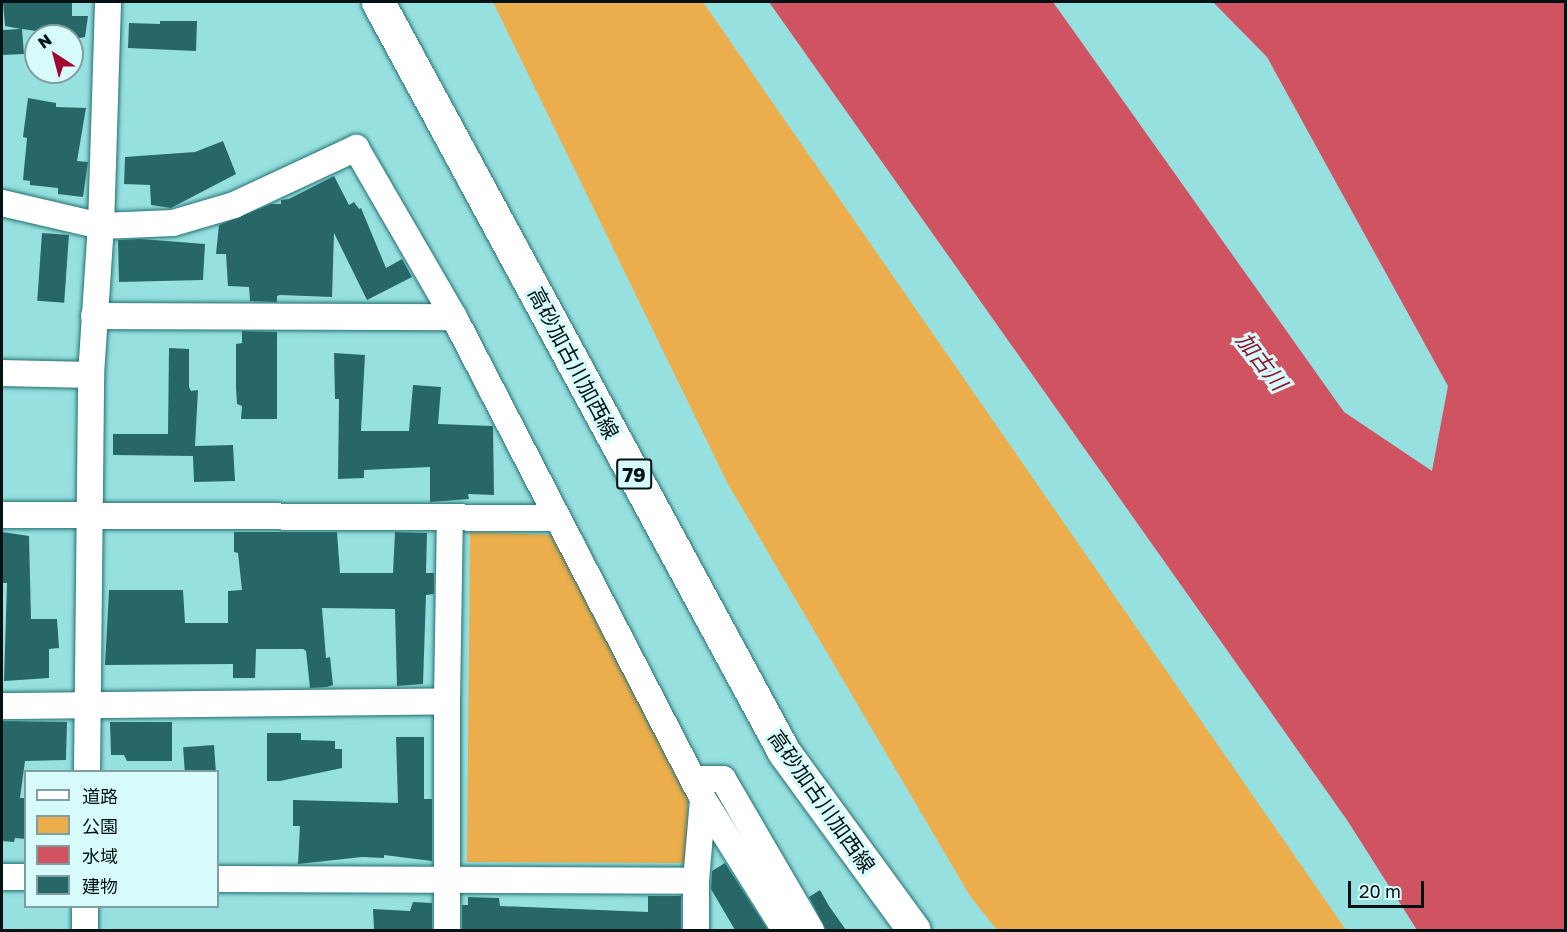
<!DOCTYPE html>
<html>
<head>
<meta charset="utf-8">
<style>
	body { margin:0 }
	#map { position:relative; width:1567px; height:932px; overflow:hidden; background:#97e0e0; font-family:"Golos Text","Noto Sans JP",sans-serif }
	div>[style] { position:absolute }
	.green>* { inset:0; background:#ecae4c }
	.water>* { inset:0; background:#cf5361 }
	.building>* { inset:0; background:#286767; transform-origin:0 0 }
	.roads { filter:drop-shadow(0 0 2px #247071) drop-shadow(0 0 2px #247071) }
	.street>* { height:26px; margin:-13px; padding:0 13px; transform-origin:13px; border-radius:13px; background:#fff }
	.primary>* { height:33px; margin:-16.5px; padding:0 16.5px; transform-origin:16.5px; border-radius:16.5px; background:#fff }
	span { translate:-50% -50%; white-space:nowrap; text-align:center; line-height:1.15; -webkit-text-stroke:6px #d7fafa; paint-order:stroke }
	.shield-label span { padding:2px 4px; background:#d7fafa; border:2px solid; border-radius:4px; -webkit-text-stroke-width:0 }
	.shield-label { font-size:20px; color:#001213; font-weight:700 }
	.street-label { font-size:21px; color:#001213 }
	.water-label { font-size:22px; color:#8c172f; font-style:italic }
	.frame { position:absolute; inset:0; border:3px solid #001213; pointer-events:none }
	.legend { position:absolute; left:24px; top:770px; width:195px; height:138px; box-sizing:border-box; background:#d7fafa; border:2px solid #819d9e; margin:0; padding:8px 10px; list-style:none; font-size:18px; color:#001213 }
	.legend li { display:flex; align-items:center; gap:12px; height:30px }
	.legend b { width:30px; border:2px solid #819d9e }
	.north { position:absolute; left:24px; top:24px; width:60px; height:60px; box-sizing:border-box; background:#d7fafa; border:2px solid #819d9e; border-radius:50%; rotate:324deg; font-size:16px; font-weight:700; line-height:24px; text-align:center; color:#001213 }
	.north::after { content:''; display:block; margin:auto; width:21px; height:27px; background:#a40633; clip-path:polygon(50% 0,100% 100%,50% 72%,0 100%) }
	.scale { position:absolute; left:1348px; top:881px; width:76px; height:27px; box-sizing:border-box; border:3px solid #001213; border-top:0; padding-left:8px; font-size:18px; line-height:21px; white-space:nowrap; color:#001213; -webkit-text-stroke:4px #d7fafa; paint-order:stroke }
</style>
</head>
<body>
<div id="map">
	<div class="green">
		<div style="clip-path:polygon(493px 2px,703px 2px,1346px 930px,997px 930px,970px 896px,728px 484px)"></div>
		<div style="clip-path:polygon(470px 532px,554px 535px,688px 798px,687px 863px,467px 862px)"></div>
	</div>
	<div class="water">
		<div style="clip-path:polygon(769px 2px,1053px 2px,1344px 412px,1432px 471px,1448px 386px,1267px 57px,1213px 2px,1565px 2px,1565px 930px,1417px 930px,1347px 820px)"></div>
	</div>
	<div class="building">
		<div style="clip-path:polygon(3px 2px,72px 2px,72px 16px,88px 16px,85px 37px,74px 39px,72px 36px,22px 29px,24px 54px,2px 55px,2px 30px,21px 29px,5px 26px)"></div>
		<div style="clip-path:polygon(160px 21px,197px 21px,196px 51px,128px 48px,129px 23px,160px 24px)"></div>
		<div style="clip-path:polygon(28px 98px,56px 103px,56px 107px,86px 108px,77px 161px,88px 162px,83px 197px,58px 194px,58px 188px,30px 185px,30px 181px,23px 180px,27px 138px,23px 137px)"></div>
		<div style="clip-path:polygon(223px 141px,236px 174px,171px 208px,151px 205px,150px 185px,124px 184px,125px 157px,195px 152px)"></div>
		<div style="clip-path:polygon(334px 176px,349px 205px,354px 202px,359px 209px,361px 208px,386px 268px,402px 259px,412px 277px,367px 300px,334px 233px,332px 297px,280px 295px,277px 296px,277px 302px,250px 301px,249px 287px,228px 286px,226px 254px,216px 254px,219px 225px,271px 204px,281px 204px,281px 200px,289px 199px)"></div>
		<div style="left:42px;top:233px;width:27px;height:68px;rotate:4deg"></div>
		<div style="clip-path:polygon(141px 239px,205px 244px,203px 280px,119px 282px,118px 240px)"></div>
		<div style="clip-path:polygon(242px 331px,277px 332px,277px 419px,241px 419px,242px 406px,237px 404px,236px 388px,236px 344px,242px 343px)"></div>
		<div style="clip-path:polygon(169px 348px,189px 349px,189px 387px,191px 391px,198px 390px,195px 446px,233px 445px,235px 481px,194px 482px,193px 456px,113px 455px,113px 434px,168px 434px)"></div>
		<div style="clip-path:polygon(334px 353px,365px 355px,361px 431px,409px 431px,413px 385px,441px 387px,438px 424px,493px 426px,494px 495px,468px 494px,469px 499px,430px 502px,430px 467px,364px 470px,364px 478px,338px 479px,339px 399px,335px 399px)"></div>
		<div style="clip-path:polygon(2px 532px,29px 536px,31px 619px,57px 619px,59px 648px,49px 649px,49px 678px,4px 681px,7px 583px,2px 583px)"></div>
		<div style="clip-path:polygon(234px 532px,337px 532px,340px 573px,393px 573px,395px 532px,427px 533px,426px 573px,434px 573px,434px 594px,426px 595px,423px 684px,397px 686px,395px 609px,322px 608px,326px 658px,330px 657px,333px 685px,327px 687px,310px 688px,306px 651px,303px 649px,256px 649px,255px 678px,233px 678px,233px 664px,105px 665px,109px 590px,183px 590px,185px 623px,228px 623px,228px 591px,242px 590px,238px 553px,234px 552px)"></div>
		<div style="clip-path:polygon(2px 721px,67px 722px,66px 760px,25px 761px,20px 798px,26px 798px,26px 839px,15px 838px,14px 842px,2px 841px)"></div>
		<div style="clip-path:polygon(110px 722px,172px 722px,172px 761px,127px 761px,124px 755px,111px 755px)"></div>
		<div style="clip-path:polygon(267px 733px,301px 733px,301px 740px,335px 741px,335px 749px,342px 749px,342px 768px,280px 781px,267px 781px)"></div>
		<div style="clip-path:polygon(396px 737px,424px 737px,424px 799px,432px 799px,432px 861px,384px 855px,384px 858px,362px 857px,298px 864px,300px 826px,293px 826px,293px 800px,398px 803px)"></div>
		<div style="left:214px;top:745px;width:26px;height:31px;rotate:86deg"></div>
		<div style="clip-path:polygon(725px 863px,768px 930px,735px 930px,711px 889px,712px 871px)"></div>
		<div style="clip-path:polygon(820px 890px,829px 906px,846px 930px,826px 930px,809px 897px)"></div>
		<div style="clip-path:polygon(648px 896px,681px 896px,681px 930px,462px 930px,462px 905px,468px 905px,468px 897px,499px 898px,500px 906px,648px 912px)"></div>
		<div style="clip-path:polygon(413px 902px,432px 903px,432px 930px,374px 930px,373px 909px,410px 911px)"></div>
	</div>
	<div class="roads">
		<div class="street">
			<div style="left:2px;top:203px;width:102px;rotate:13.1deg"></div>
			<div style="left:101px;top:226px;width:72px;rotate:-2.4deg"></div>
			<div style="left:173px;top:223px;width:64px;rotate:-16.4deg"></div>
			<div style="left:234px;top:205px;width:135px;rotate:-25deg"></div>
			<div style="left:356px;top:148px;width:195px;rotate:59.9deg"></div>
			<div style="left:454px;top:317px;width:543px;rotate:62.68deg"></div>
			<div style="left:703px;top:799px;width:155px;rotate:58deg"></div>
			<div style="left:94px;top:316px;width:360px;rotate:0.2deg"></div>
			<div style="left:2px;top:373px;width:89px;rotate:1.3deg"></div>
			<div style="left:2px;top:515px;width:555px;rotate:0.31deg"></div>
			<div style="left:2px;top:706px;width:445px;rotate:-0.6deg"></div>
			<div style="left:87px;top:772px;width:397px;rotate:-89.4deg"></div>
			<div style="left:91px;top:375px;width:149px;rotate:-86.2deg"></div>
			<div style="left:101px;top:226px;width:224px;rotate:-88.2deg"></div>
			<div style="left:693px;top:779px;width:30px"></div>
			<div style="left:723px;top:779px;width:175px;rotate:59.8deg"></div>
			<div style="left:2px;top:877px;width:24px"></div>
			<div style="left:218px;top:879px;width:478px;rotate:0.2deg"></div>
			<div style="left:85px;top:906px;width:24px;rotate:90deg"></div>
			<div style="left:447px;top:930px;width:229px;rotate:-90deg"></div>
			<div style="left:447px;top:701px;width:184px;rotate:-89.1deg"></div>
			<div style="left:696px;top:930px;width:49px;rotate:-90deg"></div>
			<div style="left:696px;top:881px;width:82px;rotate:-85.1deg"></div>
		</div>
		<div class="primary">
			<div style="left:378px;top:2px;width:853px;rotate:61.57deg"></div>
			<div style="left:784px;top:752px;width:220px;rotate:53.9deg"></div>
		</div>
	</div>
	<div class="shield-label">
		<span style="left:634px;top:474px">79</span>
	</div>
	<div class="street-label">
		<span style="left:574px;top:363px;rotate:62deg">高砂加古川加西線</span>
		<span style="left:822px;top:801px;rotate:55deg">高砂加古川加西線</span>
	</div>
	<div class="water-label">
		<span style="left:1262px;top:361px;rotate:52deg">加古川</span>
	</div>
	<div class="frame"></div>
	<ul class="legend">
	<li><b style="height:8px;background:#fff"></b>道路</li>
	<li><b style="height:16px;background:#ecae4c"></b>公園</li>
	<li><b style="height:16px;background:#cf5361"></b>水域</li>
	<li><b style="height:16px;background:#286767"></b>建物</li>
	</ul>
	<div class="north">N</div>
	<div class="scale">20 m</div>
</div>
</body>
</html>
